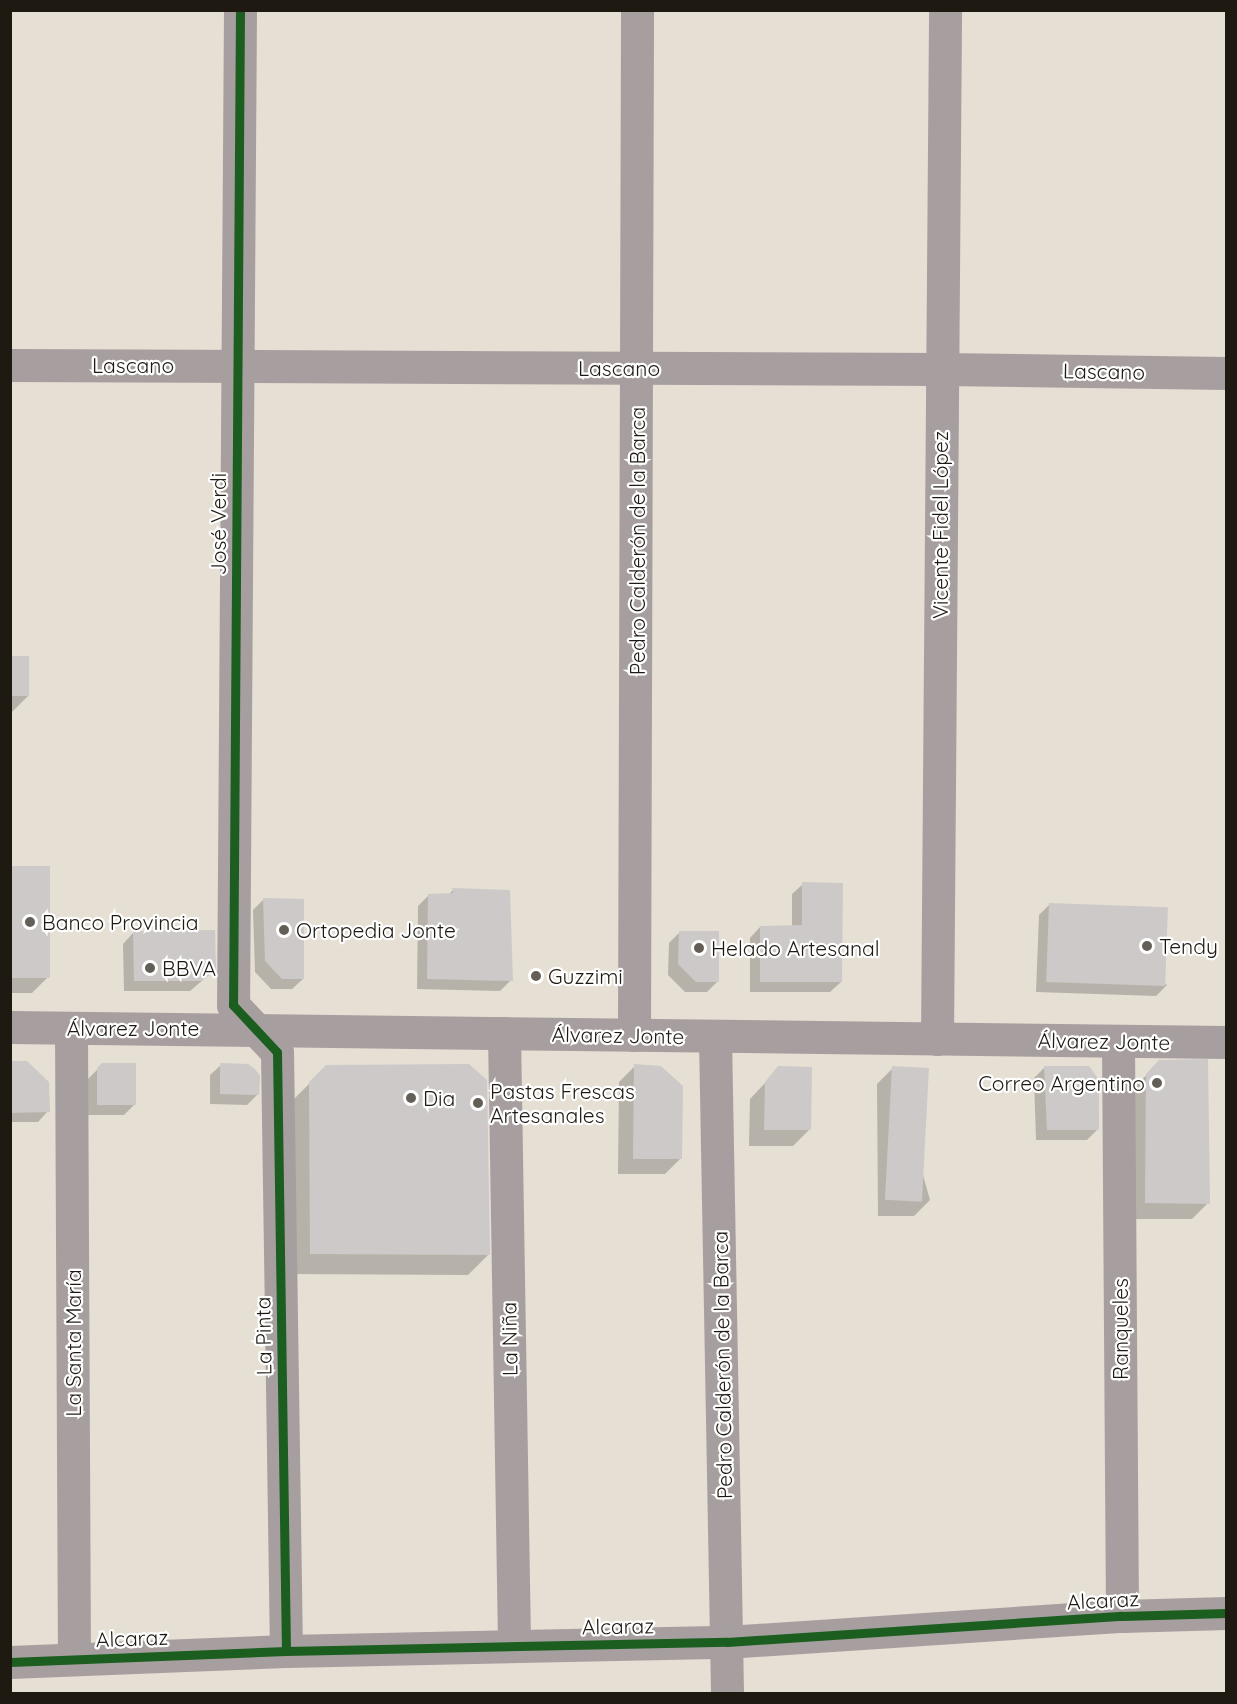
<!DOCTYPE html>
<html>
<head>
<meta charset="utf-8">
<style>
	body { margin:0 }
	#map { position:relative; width:1237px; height:1704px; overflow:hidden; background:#e5dfd4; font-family:Quicksand,sans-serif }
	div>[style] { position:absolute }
	.shadow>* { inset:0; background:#0003 }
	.building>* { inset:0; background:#cdc9c8; transform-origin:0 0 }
	.minor>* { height:33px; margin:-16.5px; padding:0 16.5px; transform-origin:16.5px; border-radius:16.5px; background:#a79f9f }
	.cycleway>* { height:9px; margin:-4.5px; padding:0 4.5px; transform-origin:4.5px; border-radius:4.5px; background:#1b5e20 }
	.dots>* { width:16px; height:16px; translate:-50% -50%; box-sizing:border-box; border:3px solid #fff; border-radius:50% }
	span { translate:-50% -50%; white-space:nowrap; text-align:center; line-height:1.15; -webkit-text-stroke:4.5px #fff; paint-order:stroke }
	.street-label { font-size:21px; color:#1e1a12 }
	.poi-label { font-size:21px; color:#1e1a12 }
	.left { translate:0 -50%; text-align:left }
	.right { translate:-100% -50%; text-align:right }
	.frame { position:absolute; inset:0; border:12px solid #1e1a12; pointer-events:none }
</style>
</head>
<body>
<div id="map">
	<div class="shadow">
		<div style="clip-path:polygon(10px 657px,28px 696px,12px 712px,10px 712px)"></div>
		<div style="clip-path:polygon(10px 867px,48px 977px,32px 993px,10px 993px)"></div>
		<div style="clip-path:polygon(803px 884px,841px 982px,830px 992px,750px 992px,750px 938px,760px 927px,792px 927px,792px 894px)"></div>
		<div style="clip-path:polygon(453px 890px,511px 980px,500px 991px,417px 989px,418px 906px,429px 895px,448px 895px)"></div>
		<div style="clip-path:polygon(264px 899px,303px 979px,292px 989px,271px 989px,255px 972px,253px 910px)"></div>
		<div style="clip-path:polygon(1050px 904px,1167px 985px,1156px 996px,1036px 992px,1039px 915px)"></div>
		<div style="clip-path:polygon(680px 932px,717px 982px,707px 992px,685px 992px,668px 975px,669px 943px)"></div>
		<div style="clip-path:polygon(133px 933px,203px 980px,190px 991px,124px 991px,123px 944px)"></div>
		<div style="clip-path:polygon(1160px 1061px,1208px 1203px,1192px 1219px,1130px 1219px,1130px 1092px)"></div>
		<div style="clip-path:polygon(10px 1062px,48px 1111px,38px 1122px,10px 1122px)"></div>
		<div style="clip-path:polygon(103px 1064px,135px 1104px,124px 1115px,87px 1115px,87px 1080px)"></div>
		<div style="clip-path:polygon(221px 1065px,258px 1094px,247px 1105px,210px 1104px,210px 1075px)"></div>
		<div style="clip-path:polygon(327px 1066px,489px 1254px,468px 1275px,289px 1274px,289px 1104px)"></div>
		<div style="clip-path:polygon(635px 1066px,681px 1158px,665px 1174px,618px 1174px,619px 1082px)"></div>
		<div style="clip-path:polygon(779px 1068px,809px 1130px,793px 1146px,749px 1146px,750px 1099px)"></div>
		<div style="clip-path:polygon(893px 1068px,930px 1200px,914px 1216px,878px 1216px,877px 1084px)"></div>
		<div style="clip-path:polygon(1044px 1068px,1097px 1130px,1087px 1140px,1036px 1140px,1034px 1078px)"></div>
	</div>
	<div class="building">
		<div style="left:10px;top:656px;width:19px;height:40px"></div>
		<div style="left:10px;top:866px;width:40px;height:112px"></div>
		<div style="clip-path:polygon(802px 882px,843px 883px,842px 982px,760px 982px,760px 926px,802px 925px)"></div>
		<div style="clip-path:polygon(452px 888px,510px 890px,513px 981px,427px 979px,428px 894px,453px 893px)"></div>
		<div style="clip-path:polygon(263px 898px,304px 899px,304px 979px,282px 979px,265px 961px)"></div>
		<div style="left:1049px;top:903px;width:119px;height:79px;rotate:2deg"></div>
		<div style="clip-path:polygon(215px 930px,216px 970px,202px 981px,134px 981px,133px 931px)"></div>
		<div style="clip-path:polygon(679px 931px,719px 931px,719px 982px,696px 982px,678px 964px)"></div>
		<div style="clip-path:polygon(1208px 1059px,1210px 1204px,1145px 1203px,1146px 1074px,1159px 1060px)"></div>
		<div style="clip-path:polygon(10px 1061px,27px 1061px,49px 1082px,50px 1112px,10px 1113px)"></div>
		<div style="clip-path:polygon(102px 1063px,136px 1063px,136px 1105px,97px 1105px,97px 1068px)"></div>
		<div style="clip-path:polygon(220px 1063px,248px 1064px,255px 1069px,260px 1076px,259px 1095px,220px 1094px)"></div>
		<div style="clip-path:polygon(469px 1064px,487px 1080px,490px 1255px,310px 1254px,309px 1082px,326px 1065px)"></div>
		<div style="clip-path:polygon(634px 1064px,661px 1066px,683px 1086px,682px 1159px,633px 1159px)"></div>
		<div style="clip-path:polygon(778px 1066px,812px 1067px,811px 1130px,764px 1130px,765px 1082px)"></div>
		<div style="left:892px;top:1066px;width:37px;height:134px;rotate:3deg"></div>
		<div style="clip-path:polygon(1044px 1066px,1089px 1066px,1099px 1080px,1099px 1130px,1047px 1130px)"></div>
	</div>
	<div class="minor">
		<div style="left:240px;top:10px;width:995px;rotate:90.4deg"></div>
		<div style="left:233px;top:1005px;width:64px;rotate:46.9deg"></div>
		<div style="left:277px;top:1052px;width:599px;rotate:89.14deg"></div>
		<div style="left:10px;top:365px;width:931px;rotate:0.25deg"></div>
		<div style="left:941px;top:369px;width:285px;rotate:0.8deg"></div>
		<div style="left:10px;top:1027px;width:1216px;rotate:0.71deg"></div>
		<div style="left:71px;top:1028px;width:630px;rotate:89.73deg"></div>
		<div style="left:504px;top:1033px;width:612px;rotate:89.06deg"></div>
		<div style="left:634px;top:1035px;width:1025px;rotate:-89.83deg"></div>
		<div style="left:715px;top:1037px;width:657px;rotate:88.95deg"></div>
		<div style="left:937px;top:1039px;width:1029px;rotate:-89.55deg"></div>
		<div style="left:1118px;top:1042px;width:574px;rotate:89.6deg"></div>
		<div style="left:10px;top:1662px;width:276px;rotate:-2.3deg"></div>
		<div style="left:286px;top:1651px;width:441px;rotate:-1.2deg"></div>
		<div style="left:727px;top:1642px;width:396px;rotate:-3.8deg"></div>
		<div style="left:1122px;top:1616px;width:104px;rotate:-1.7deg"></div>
	</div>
	<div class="cycleway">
		<div style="left:240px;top:10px;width:995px;rotate:90.4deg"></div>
		<div style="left:233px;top:1005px;width:64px;rotate:46.9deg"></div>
		<div style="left:277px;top:1052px;width:599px;rotate:89.14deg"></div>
		<div style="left:10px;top:1662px;width:276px;rotate:-2.3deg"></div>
		<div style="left:286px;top:1651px;width:441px;rotate:-1.2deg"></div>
		<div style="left:727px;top:1642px;width:396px;rotate:-3.8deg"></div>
		<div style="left:1122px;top:1616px;width:104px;rotate:-1.7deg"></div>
	</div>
	<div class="dots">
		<div style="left:30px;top:922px;background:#645f56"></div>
		<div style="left:284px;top:930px;background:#645f56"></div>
		<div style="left:1147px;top:946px;background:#645f56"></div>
		<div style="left:699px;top:948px;background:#645f56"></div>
		<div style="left:150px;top:968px;background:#645f56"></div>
		<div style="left:536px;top:976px;background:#645f56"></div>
		<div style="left:1157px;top:1083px;background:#645f56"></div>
		<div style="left:411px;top:1098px;background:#645f56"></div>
		<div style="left:478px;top:1103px;background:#645f56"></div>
	</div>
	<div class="street-label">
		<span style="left:133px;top:365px">Lascano</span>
		<span style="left:619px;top:368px">Lascano</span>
		<span style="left:1104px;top:371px;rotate:1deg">Lascano</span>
		<span style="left:218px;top:524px;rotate:-90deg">José Verdi</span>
		<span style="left:940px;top:525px;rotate:-90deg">Vicente Fidel López</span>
		<span style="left:637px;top:541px;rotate:-90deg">Pedro Calderón de la Barca</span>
		<span style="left:133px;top:1028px">Álvarez Jonte</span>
		<span style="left:618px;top:1035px;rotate:1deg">Álvarez Jonte</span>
		<span style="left:1104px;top:1041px;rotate:1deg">Álvarez Jonte</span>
		<span style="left:1120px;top:1329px;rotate:-90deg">Ranqueles</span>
		<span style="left:263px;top:1336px;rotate:-91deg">La Pinta</span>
		<span style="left:509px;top:1339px;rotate:-91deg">La Niña</span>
		<span style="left:73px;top:1343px;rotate:-90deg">La Santa María</span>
		<span style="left:722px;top:1365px;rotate:-91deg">Pedro Calderón de la Barca</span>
		<span style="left:1103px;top:1600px;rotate:-3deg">Alcaraz</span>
		<span style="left:618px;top:1626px;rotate:-1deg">Alcaraz</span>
		<span style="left:132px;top:1638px;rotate:-2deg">Alcaraz</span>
	</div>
	<div class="poi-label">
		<span class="left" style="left:42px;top:922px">Banco Provincia</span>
		<span class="left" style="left:296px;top:930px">Ortopedia Jonte</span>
		<span class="left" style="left:1159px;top:946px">Tendy</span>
		<span class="left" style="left:711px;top:948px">Helado Artesanal</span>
		<span class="left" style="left:162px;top:968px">BBVA</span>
		<span class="left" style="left:548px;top:976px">Guzzimi</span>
		<span class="right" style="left:1145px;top:1083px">Correo Argentino</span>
		<span class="left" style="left:490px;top:1103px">Pastas Frescas<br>Artesanales</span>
		<span class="left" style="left:423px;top:1098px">Dia</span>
	</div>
	<div class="frame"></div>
</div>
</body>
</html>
